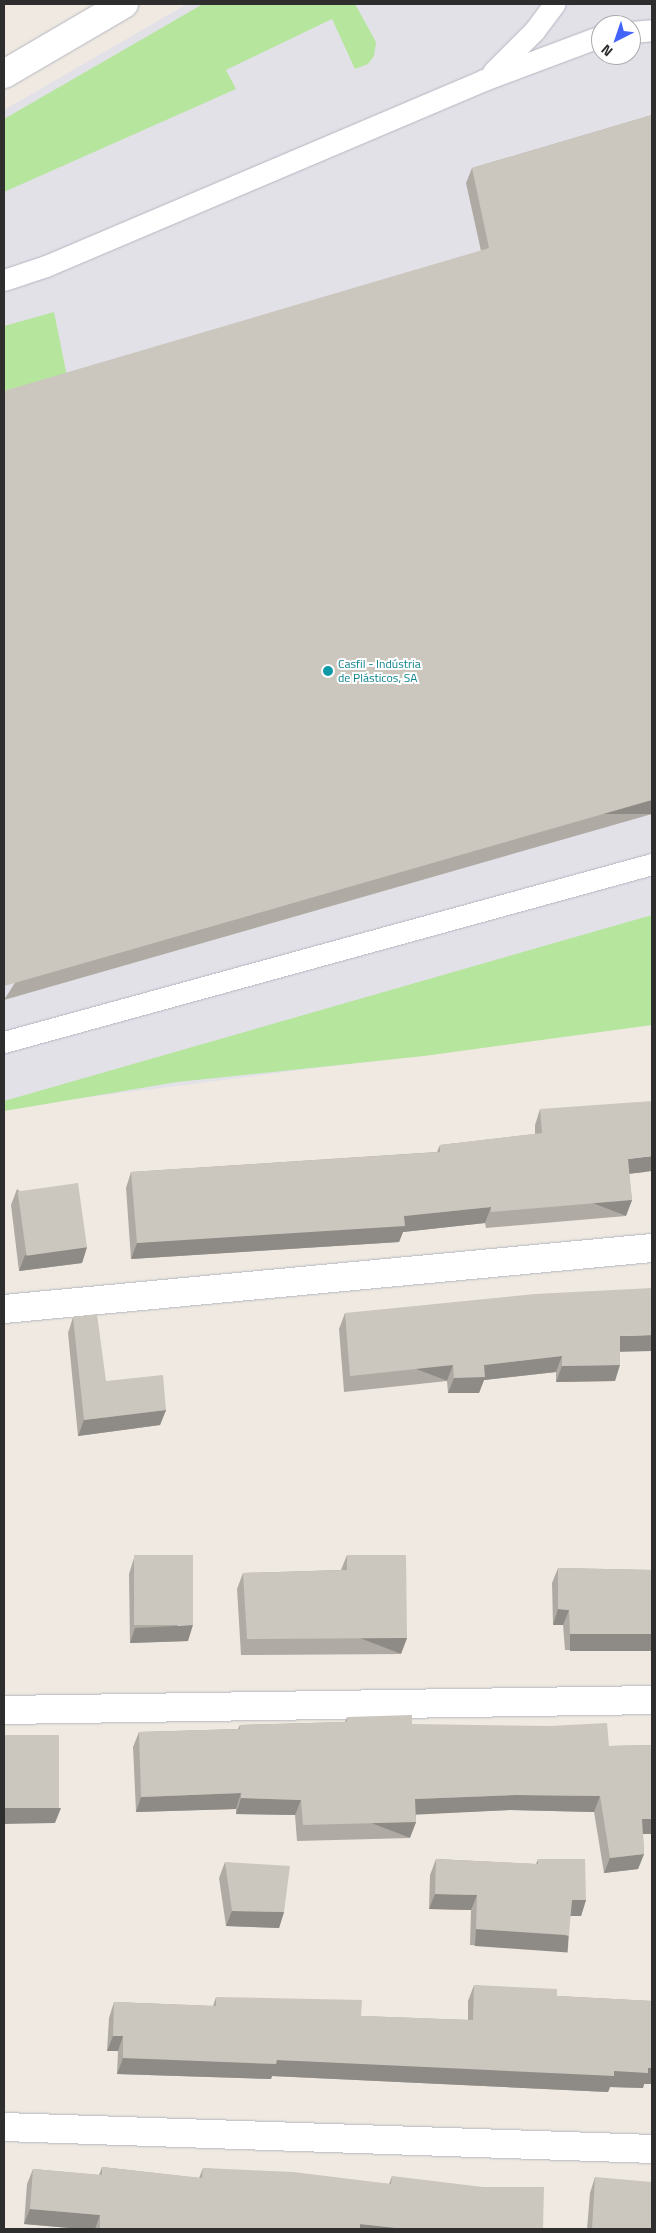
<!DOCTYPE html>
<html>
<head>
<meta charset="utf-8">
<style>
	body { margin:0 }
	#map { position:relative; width:656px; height:2233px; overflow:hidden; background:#efe9e1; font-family:"Titillium Web",sans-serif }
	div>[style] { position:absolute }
	.industrial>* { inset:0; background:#e3e1e8 }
	.green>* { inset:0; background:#b6e59e }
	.roads { filter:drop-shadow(0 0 1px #b4b7c1) drop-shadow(0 0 1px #b4b7c1) }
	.service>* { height:21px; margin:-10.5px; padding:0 10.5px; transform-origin:10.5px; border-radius:10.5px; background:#fff }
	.minor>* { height:28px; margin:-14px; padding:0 14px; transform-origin:14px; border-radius:14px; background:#fff }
	.tertiary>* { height:28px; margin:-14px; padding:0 14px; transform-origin:14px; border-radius:14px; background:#fff }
	.wall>* { inset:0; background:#afaba4 }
	.shaded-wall>* { inset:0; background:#8e8b86; transform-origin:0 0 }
	.building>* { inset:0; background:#cbc7bf; transform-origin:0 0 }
	.dots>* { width:14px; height:14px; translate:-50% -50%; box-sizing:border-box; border:2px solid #fff; border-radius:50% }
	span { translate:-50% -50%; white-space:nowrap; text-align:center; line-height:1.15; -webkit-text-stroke:4px #fff; paint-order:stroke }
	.culture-label { font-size:12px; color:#0d838f }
	.left { translate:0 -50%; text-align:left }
	.frame { position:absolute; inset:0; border:5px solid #2e2e2e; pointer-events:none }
	.north { position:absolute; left:591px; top:15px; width:50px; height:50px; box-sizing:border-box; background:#fff; border:1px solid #ababab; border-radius:50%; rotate:221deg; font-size:14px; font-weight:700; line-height:20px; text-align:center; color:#2e2e2e }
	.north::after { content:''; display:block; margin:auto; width:18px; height:22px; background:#4264fb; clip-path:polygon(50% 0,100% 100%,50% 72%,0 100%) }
</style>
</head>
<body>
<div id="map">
	<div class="industrial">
		<div style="clip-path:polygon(evenodd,187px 4px,652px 4px,652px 1025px,4px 1108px,4px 110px,187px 4px,601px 25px,631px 25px,631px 55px,601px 55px,601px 25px)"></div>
	</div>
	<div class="green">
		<div style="clip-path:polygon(203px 4px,355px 4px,376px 42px,374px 56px,368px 64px,355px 69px,332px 19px,226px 70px,236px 89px,4px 192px,4px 119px)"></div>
		<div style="clip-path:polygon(54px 312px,69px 386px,4px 404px,4px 326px)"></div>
		<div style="clip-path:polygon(652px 915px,652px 1025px,424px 1056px,177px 1082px,4px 1111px,4px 1101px)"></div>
	</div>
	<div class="roads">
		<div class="service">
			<div style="left:631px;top:32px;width:21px;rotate:-5deg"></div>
			<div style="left:493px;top:72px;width:58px;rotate:-45deg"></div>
			<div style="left:534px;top:31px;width:34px;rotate:-53deg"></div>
			<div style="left:4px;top:280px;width:44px;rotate:-18.4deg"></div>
			<div style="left:46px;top:266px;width:476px;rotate:-23deg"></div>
			<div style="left:484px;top:80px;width:125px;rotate:-20.6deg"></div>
			<div style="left:4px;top:1042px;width:672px;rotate:-15.36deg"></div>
		</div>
		<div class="minor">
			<div style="left:4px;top:1309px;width:651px;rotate:-5.38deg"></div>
			<div style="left:4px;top:2127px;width:648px;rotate:1.94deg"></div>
		</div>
		<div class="tertiary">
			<div style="left:4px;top:74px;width:139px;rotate:-30.3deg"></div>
			<div style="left:4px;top:1710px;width:648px;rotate:-0.88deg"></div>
		</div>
	</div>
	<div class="wall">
		<div style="clip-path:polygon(652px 115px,652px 814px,4px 1000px,481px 251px,466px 183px,472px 168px)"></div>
		<div style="clip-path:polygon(540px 1109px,629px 1174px,632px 1200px,626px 1216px,486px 1228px,485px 1223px,403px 1232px,399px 1242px,131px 1259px,126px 1188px,131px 1172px,437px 1152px,440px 1145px,535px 1134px,535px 1125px)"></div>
		<div style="clip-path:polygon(17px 1189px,87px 1247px,82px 1263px,19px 1271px,11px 1205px)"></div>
		<div style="clip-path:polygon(345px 1313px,620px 1351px,615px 1381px,556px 1382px,556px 1372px,484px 1380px,479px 1393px,448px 1393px,447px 1381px,344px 1392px,339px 1329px)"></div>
		<div style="clip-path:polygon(73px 1317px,106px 1381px,166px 1410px,160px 1425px,78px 1436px,68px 1333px)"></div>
		<div style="clip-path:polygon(347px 1555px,407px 1638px,401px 1654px,241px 1655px,237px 1589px,243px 1573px,341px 1570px)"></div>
		<div style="clip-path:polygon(134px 1558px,188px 1641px,130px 1643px,129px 1574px)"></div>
		<div style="clip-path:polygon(558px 1568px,652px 1570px,652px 1650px,565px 1650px,563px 1625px,553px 1625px,552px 1583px)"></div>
		<div style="clip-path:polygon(347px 1717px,609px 1746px,652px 1745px,652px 1834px,643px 1834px,644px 1854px,638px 1869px,604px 1873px,594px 1812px,510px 1810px,416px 1814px,416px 1822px,410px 1838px,297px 1841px,295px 1815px,236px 1814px,236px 1809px,136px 1812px,133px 1747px,139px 1732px,238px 1729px,240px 1725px,345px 1722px)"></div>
		<div style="clip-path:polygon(436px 1859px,536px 1864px,538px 1859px,586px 1900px,581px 1916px,570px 1916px,563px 1951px,470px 1945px,471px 1910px,429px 1909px,430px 1875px)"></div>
		<div style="clip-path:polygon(225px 1862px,284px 1912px,279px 1928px,226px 1926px,219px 1878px)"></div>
		<div style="clip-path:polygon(474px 1985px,557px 1996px,652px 2001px,652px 2084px,644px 2084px,643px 2088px,610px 2087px,608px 2092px,272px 2076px,271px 2079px,117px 2074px,118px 2051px,107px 2051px,109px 2018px,114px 2002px,213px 2006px,216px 1997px,361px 2016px,468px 2020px,468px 2001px)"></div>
		<div style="clip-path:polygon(102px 2167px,199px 2178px,203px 2168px,389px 2184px,392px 2176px,543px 2229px,81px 2229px,24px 2224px,27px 2184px,33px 2169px,99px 2175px)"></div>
		<div style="clip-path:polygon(595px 2177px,652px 2229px,587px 2229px,590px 2193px)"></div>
	</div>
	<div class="shaded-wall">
		<div style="left:652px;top:800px;width:14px;height:674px;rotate:90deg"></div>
		<div style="clip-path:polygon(652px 1156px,652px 1171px,622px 1175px,628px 1159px)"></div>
		<div style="left:632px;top:1200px;width:17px;height:142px;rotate:111deg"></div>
		<div style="clip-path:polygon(491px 1207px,485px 1223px,403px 1232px,399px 1242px,131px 1259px,137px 1243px,404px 1216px)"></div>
		<div style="clip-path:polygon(87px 1247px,82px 1263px,19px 1271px,25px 1255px)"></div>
		<div style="clip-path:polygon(652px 1335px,652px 1351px,615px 1352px,620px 1336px)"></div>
		<div style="clip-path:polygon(562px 1356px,556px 1372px,484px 1380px,479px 1393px,448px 1393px,454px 1378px,484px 1365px)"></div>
		<div style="left:453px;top:1365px;width:17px;height:104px;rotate:111deg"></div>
		<div style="clip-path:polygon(620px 1365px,615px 1381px,556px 1382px,562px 1366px)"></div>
		<div style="clip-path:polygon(166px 1410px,160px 1425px,78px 1436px,84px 1420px)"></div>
		<div style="clip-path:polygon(558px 1609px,569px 1610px,563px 1625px,553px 1625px)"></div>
		<div style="clip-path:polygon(193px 1625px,188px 1641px,130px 1643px,135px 1628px)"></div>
		<div style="left:570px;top:1634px;width:82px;height:17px"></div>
		<div style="left:407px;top:1638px;width:17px;height:160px;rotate:111deg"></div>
		<div style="clip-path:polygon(241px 1793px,236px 1809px,136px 1812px,141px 1797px)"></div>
		<div style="clip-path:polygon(516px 1795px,600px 1796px,594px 1812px,510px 1810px,409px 1815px,415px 1799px)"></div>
		<div style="clip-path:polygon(241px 1798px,301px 1800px,295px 1815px,236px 1814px)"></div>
		<div style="clip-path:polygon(4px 1808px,61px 1808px,55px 1823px,4px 1824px)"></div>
		<div style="clip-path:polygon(642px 1819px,652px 1819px,652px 1834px,637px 1834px)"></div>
		<div style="left:416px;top:1822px;width:17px;height:113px;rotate:111deg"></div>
		<div style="clip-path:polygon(644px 1854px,638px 1869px,604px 1873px,610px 1858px)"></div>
		<div style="clip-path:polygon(435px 1894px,477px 1895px,471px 1910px,429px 1909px)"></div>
		<div style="clip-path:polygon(572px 1900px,586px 1900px,581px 1916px,566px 1916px)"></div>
		<div style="clip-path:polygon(232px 1911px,284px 1912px,279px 1928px,226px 1926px)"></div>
		<div style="left:476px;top:1929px;width:93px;height:17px;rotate:4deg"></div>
		<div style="clip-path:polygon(113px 2036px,123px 2036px,118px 2051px,107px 2051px)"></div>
		<div style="clip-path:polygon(123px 2058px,277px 2060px,614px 2071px,648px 2068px,652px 2068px,652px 2084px,644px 2084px,643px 2088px,610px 2087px,608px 2092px,272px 2076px,271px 2079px,117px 2074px)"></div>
		<div style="clip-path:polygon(30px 2209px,100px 2215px,95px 2229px,81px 2229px,24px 2224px)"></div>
		<div style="clip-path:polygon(360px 2224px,405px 2229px,358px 2229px)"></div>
		<div style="clip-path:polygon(156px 2228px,176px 2229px,156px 2229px)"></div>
	</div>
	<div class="building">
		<div style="clip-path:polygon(652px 115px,652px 800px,4px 986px,4px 391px,489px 248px,472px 168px)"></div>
		<div style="clip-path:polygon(652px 1101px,652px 1156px,628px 1159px,632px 1200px,491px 1212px,491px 1207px,404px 1216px,405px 1226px,137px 1243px,131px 1172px,440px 1152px,440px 1145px,542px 1133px,540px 1109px)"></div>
		<div style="left:78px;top:1183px;width:65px;height:61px;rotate:82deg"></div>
		<div style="clip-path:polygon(652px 1288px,652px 1335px,620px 1336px,620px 1365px,562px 1366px,562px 1356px,484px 1365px,485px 1377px,454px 1378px,453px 1365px,350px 1376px,345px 1313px,535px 1294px)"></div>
		<div style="clip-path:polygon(97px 1314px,106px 1381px,163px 1375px,166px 1410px,84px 1420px,73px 1317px)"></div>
		<div style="left:193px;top:1555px;width:70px;height:59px;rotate:90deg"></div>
		<div style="clip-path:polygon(347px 1555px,406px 1555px,407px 1638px,247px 1639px,243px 1573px,347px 1570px)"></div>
		<div style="clip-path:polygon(558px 1568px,652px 1570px,652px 1634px,570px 1634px,569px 1610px,558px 1609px)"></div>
		<div style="clip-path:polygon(412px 1715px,412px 1724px,550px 1726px,607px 1723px,609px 1746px,652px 1745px,652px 1819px,642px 1819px,644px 1854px,610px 1858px,600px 1796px,516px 1795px,415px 1799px,416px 1822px,303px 1825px,301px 1800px,241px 1798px,241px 1793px,141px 1797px,139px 1732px,240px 1729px,240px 1725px,347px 1722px,347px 1717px)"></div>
		<div style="left:4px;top:1735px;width:55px;height:73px"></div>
		<div style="clip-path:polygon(436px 1859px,538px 1864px,538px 1859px,585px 1859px,586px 1900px,572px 1900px,569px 1935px,476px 1929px,477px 1895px,435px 1894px)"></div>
		<div style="clip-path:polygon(225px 1862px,290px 1866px,284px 1912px,232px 1911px)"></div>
		<div style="clip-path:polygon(474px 1985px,557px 1989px,557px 1996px,652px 2001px,652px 2068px,648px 2068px,648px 2073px,614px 2071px,614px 2076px,277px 2060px,276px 2064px,123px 2058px,123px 2036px,113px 2036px,114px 2002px,216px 2006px,216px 1997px,362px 2000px,361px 2016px,473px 2020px)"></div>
		<div style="clip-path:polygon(102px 2167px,202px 2178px,203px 2168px,293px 2172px,391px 2184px,392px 2176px,483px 2187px,544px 2187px,543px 2229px,405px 2229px,360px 2224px,360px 2229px,176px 2229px,156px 2228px,156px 2229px,100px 2229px,100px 2215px,30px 2209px,33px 2169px,102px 2175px)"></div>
		<div style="clip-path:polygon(595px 2177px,652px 2182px,652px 2229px,592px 2229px)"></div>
	</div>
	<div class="dots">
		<div style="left:328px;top:671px;background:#0f9aa8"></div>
	</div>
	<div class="culture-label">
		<span class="left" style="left:338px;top:671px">Casfil - Indústria<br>de Plásticos, SA</span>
	</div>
	<div class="frame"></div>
	<div class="north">N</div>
</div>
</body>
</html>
